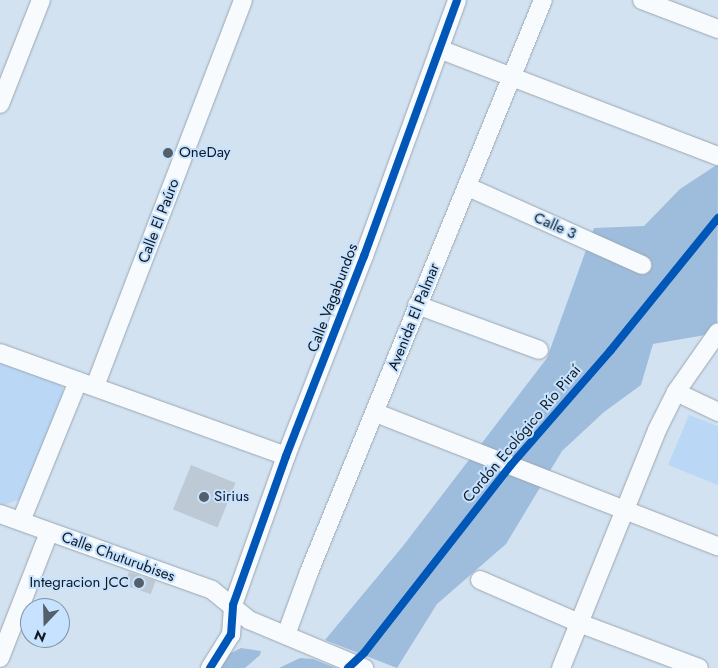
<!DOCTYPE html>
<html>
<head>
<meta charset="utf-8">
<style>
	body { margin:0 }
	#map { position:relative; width:718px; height:668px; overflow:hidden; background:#d3e2f1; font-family:Jost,sans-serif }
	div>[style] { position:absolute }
	.green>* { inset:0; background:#bad8f5 }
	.forest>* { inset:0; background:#9ebddc }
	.building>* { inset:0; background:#bdc9d5; transform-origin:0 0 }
	.roads { filter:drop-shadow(0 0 1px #9aa6b2) drop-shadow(0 0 1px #9aa6b2) }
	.minor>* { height:18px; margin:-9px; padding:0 9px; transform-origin:9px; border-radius:9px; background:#f8fbfd }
	.cycleway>* { height:8px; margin:-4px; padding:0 4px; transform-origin:4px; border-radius:4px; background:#0057b8 }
	.dots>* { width:14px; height:14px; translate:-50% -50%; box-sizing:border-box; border:2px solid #c6e2fe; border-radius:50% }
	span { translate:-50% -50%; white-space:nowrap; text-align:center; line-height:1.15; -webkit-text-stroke:4px #c6e2fe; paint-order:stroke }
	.poi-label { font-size:15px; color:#0f1923 }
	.left { translate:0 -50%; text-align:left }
	.right { translate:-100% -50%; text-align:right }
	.street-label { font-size:15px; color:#0f1923 }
	.north { position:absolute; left:20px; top:598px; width:50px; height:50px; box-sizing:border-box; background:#c6e2fe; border:1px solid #7d92a6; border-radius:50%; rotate:201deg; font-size:14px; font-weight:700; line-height:20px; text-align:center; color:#0f1923 }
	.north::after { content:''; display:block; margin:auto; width:18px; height:22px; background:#545f6b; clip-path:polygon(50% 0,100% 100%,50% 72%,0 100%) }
</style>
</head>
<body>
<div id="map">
	<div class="green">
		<div style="clip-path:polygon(0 362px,58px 382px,63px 388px,64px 396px,21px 499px,4px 505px,0 504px)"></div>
		<div style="clip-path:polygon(689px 415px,718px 426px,718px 485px,668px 465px)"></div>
	</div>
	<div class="forest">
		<div style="clip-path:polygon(718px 164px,717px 333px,653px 344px,641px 385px,604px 412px,562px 451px,506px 544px,437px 604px,397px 668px,325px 640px,403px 546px,547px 358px,594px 228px,644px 226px,680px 189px)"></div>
		<div style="clip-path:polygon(241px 648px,261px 651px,260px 655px,245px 668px,213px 668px,225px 656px)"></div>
		<div style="clip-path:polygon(300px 658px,313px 659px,336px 668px,279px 668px)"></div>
	</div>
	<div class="building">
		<div style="left:191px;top:465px;width:48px;height:48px;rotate:22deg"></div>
		<div style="left:129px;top:572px;width:28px;height:14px;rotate:19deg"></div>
	</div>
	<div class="roads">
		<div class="minor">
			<div style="left:642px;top:0;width:81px;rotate:20.9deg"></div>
			<div style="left:439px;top:49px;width:299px;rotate:21deg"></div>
			<div style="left:0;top:104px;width:112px;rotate:-68.5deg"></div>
			<div style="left:468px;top:187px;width:191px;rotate:24.1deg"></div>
			<div style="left:417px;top:305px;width:130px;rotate:20.2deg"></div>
			<div style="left:0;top:353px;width:304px;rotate:19.8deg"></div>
			<div style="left:95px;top:386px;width:413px;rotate:-69deg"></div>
			<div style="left:676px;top:392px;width:47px;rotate:25.5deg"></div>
			<div style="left:376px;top:413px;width:367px;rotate:21.3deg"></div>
			<div style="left:0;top:514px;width:225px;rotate:19.7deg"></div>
			<div style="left:212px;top:590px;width:48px;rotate:39deg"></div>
			<div style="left:249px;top:620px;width:125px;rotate:22.7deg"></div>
			<div style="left:21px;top:521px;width:151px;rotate:-67.8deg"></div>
			<div style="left:480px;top:580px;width:108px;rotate:23.5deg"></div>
			<div style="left:579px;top:623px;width:128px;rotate:20.6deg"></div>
			<div style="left:286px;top:635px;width:67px;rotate:-69.9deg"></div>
			<div style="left:309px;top:572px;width:618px;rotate:-67.75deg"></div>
			<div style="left:0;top:658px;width:135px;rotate:-68.7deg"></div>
			<div style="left:210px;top:668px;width:39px;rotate:-58deg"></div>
			<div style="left:231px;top:635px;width:30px;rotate:-86deg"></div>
			<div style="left:233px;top:605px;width:158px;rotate:-70.4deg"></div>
			<div style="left:286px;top:456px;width:215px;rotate:-68.7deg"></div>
			<div style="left:364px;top:256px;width:272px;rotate:-70deg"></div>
			<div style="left:561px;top:668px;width:257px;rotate:-68deg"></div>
			<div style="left:657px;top:430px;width:42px;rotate:-63.4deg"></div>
			<div style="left:676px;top:392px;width:73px;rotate:-55deg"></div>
		</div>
	</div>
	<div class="cycleway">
		<div style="left:210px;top:668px;width:39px;rotate:-58deg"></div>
		<div style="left:231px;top:635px;width:30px;rotate:-86deg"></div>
		<div style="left:233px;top:605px;width:158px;rotate:-70.4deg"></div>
		<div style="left:286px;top:456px;width:215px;rotate:-68.7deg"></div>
		<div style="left:364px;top:256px;width:272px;rotate:-70deg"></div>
		<div style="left:348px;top:668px;width:22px;rotate:-43deg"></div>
		<div style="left:364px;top:653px;width:239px;rotate:-52deg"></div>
		<div style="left:511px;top:465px;width:152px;rotate:-49deg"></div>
		<div style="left:611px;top:350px;width:170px;rotate:-51deg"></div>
	</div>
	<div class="dots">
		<div style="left:168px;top:153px;background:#545f6b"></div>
		<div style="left:204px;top:497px;background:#545f6b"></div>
		<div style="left:139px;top:583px;background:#545f6b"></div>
	</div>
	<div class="poi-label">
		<span class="left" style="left:179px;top:153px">OneDay</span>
		<span class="left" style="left:214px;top:497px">Sirius</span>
		<span class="right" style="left:129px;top:583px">Integracion JCC</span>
	</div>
	<div class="street-label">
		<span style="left:159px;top:221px;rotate:-69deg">Calle El Paúro</span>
		<span style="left:555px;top:226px;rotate:24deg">Calle 3</span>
		<span style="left:333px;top:298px;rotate:-69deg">Calle Vagabundos</span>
		<span style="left:414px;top:317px;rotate:-68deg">Avenida El Palmar</span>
		<span style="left:522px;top:434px;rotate:-50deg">Cordón Ecológico Río Piraí</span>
		<span style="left:118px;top:557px;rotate:20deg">Calle Chuturubises</span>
	</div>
	<div class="north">N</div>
</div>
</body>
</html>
